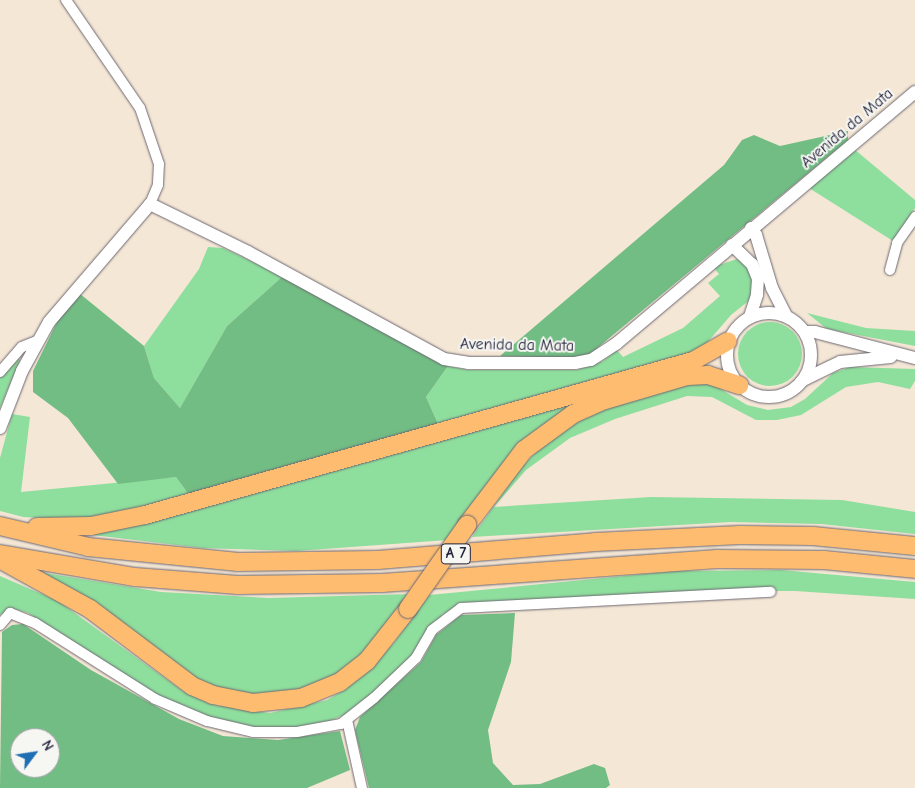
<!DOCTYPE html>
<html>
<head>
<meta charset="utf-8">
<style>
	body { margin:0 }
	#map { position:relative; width:915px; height:788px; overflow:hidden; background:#f5e7d6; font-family:"Comic Neue",sans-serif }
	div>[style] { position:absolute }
	.green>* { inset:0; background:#8ede9d }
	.round { border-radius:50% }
	.forest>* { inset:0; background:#72bd84 }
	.roads { filter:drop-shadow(0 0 1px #6c6771) drop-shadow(0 0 1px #6c6771) }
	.minor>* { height:10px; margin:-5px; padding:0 5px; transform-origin:5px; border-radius:5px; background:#fff }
	.tertiary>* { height:12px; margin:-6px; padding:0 6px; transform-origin:6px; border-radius:6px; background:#fff }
	.tertiary>.ring { margin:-6px; padding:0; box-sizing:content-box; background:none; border:12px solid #fff; border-radius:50% }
	.motorway>* { height:18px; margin:-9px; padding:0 9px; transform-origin:9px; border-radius:9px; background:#fdbc70 }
	.bridges { filter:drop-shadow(0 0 1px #6c6771) drop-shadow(0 0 1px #6c6771) }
	.motorway-bridge>* { height:18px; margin:-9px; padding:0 9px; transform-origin:9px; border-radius:9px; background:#fdbc70 }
	span { translate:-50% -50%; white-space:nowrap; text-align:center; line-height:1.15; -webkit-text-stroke:4px #f6f6f2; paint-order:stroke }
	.shield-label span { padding:1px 4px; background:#f6f6f2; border:1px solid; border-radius:4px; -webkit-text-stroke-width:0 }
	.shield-label { font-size:15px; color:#22223b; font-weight:700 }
	.street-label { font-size:16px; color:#22223b }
	.north { position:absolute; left:10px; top:728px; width:50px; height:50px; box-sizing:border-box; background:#f6f6f2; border:1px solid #a1a1a9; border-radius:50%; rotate:59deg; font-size:14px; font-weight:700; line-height:20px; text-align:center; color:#22223b }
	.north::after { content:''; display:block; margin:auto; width:18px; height:22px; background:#1f6fb2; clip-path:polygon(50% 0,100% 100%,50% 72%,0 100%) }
</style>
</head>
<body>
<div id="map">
	<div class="green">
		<div style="clip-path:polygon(854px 149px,915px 200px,915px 208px,893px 241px,809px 188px)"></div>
		<div style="clip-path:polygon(208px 247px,223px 248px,283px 276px,227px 326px,180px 408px,154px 378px,144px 346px,199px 269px)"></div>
		<div style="clip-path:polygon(737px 259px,744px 261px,753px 273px,751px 299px,731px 315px,706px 344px,688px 354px,439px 426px,426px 397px,448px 366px,468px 370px,577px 370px,603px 361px,617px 350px,623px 357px,683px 328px,720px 296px,708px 283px,719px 274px,713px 267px)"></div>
		<div style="clip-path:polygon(807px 313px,866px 328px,915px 331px,915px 346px,827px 329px)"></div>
		<div class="round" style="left:738px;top:322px;width:64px;height:64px"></div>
		<div style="clip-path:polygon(17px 358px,20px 360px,0 408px,0 378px)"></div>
		<div style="clip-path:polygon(850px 367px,915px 369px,915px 381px,910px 389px,878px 382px,846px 387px,801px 415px,777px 420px,756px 420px,712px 397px,687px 396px,615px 419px,570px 438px,526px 470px,494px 507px,651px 497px,842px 500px,915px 512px,915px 534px,821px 524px,731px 522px,472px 537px,521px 468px,542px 446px,572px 424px,606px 408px,689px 383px,709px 382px,747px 405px,768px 410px,791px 407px,805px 399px,833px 373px)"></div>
		<div style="clip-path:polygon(646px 380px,573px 409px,448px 540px,296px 551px,202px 548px,76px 533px)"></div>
		<div style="clip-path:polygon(12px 414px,30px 417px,21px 492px,176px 477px,189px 495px,104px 517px,60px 519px,23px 517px,0 511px,0 458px)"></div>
		<div style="clip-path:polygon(781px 570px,915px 582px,915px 599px,795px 591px,720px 591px,457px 608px,443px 614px,412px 657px,352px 712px,327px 722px,293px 728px,253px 728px,208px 718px,156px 695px,28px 613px,11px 608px,0 615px,0 576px,58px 601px,184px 692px,214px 705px,270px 713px,327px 700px,346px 689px,393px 644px,429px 595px,676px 571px)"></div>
		<div style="clip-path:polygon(33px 571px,161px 592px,269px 598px,410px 594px,379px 641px,333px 681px,268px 699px,204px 687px)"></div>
	</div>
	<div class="forest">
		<div style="clip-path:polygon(848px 131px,848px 140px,590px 354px,571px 358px,500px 356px,724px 165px,742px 140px,754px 135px,780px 146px)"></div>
		<div style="clip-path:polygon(283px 276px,448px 366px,426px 397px,439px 426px,189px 495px,176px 477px,118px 484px,68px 418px,33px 392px,33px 371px,57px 322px,79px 293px,144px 346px,154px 378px,180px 408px,227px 326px)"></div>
		<div style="clip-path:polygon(515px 613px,511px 662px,488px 730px,493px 763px,513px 785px,540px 784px,594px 764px,605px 768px,610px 785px,606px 788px,369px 788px,355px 730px,360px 717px,421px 662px,436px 635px,461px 615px)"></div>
		<div style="clip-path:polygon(evenodd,23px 624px,91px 670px,179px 719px,223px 736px,278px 740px,340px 731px,350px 770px,307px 788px,0 788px,2px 632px,12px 625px,23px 624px,20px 738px,50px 738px,50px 768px,20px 768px,20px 738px)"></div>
	</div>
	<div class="roads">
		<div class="minor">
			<div style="left:66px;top:0;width:131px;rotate:55.6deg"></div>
			<div style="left:140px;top:108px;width:59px;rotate:71.3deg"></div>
			<div style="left:159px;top:164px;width:21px;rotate:93deg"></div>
			<div style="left:158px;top:185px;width:21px;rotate:113deg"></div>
			<div style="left:890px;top:270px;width:28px;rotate:-75deg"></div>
			<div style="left:897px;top:243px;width:32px;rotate:-55deg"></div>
			<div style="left:0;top:372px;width:33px;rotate:-49deg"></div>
			<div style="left:22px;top:347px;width:18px;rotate:-22deg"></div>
			<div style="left:0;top:625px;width:16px;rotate:-50deg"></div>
			<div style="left:10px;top:613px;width:27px;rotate:22deg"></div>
			<div style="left:35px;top:623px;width:142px;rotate:32.3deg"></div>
			<div style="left:155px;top:699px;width:56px;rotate:22.9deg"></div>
			<div style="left:207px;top:721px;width:47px;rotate:13.4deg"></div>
			<div style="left:253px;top:732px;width:44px"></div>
			<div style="left:297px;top:732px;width:45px;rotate:-10.3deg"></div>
			<div style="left:341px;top:724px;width:42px;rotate:-38.2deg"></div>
			<div style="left:374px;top:698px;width:58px;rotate:-43.6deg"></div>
			<div style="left:416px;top:658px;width:32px;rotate:-60deg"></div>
			<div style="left:432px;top:630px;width:36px;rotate:-37deg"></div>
			<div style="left:461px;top:608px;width:310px;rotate:-3deg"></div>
			<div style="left:347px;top:720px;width:70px;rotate:77.6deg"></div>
		</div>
		<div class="tertiary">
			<div style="left:751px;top:228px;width:9px;rotate:54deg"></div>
			<div style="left:756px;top:235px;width:55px;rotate:73.2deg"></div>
			<div style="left:772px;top:288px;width:31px;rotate:63deg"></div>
			<div style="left:732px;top:245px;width:28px;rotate:44deg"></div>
			<div style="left:752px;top:264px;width:16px;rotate:68deg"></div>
			<div style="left:758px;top:279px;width:16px;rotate:94deg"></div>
			<div style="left:757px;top:295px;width:22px;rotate:108deg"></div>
			<div class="ring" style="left:727px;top:313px;width:72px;height:72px"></div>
			<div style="left:805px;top:332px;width:10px"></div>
			<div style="left:815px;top:332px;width:103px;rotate:14.6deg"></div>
			<div style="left:803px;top:380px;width:41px;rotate:-25.9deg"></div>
			<div style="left:840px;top:362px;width:51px;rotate:-5.6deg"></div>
			<div style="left:0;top:428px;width:61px;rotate:-68.9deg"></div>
			<div style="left:22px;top:371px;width:56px;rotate:-61.1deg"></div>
			<div style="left:49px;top:322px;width:155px;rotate:-49.4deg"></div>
			<div style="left:150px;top:204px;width:109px;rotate:26.1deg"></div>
			<div style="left:248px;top:252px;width:223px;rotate:28.6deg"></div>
			<div style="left:444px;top:359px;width:24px;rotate:9deg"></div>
			<div style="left:468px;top:363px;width:107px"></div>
			<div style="left:575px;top:363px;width:16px;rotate:-11deg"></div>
			<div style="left:591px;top:360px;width:31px;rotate:-33deg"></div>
			<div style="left:617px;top:343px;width:390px;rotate:-40.1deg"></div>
		</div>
		<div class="motorway">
			<div style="left:467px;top:525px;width:94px;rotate:-52.8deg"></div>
			<div style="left:524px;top:450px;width:61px;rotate:-36.3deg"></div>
			<div style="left:573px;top:414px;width:35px;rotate:-24deg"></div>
			<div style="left:605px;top:400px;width:85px;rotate:-16.3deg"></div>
			<div style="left:687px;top:376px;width:21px;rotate:-3deg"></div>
			<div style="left:708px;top:375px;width:33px;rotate:18deg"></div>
			<div style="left:0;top:526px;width:90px;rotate:13.4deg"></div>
			<div style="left:88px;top:547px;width:151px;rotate:5.7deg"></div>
			<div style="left:238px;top:562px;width:140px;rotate:-0.8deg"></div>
			<div style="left:378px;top:560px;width:218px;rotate:-4.7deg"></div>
			<div style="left:595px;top:542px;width:145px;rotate:-2.8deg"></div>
			<div style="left:740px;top:535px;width:73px;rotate:0.8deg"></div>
			<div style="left:813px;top:536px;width:102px;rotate:5.6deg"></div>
			<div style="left:37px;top:527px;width:54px;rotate:-1.1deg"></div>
			<div style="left:91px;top:526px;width:55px;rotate:-11.5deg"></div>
			<div style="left:145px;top:515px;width:569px;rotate:-15.7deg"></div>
			<div style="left:693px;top:361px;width:40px;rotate:-29.7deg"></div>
			<div style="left:0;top:554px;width:137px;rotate:9.7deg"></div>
			<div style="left:135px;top:577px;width:103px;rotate:4.4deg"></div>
			<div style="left:238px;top:585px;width:144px;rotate:-0.8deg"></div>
			<div style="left:382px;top:583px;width:336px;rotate:-4.1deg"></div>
			<div style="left:717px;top:559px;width:107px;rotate:0.5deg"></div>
			<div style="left:824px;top:560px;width:91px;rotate:5.6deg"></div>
			<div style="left:3px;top:561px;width:99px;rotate:28.9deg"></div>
			<div style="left:90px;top:609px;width:128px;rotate:37deg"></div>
			<div style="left:192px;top:686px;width:23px;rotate:23deg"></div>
			<div style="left:213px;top:695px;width:41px;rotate:11.3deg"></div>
			<div style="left:253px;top:703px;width:48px;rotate:-5.9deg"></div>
			<div style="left:301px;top:698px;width:42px;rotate:-22.3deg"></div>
			<div style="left:340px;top:682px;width:34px;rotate:-38deg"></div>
			<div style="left:367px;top:661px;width:66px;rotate:-51.7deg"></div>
		</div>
	</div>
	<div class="bridges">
		<div class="motorway-bridge">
			<div style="left:408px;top:609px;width:103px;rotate:-54.9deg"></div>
		</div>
	</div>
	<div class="shield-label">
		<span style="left:456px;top:554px">A 7</span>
	</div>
	<div class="street-label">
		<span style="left:847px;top:128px;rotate:-40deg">Avenida da Mata</span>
		<span style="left:517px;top:345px;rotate:1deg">Avenida da Mata</span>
	</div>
	<div class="north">N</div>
</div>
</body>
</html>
